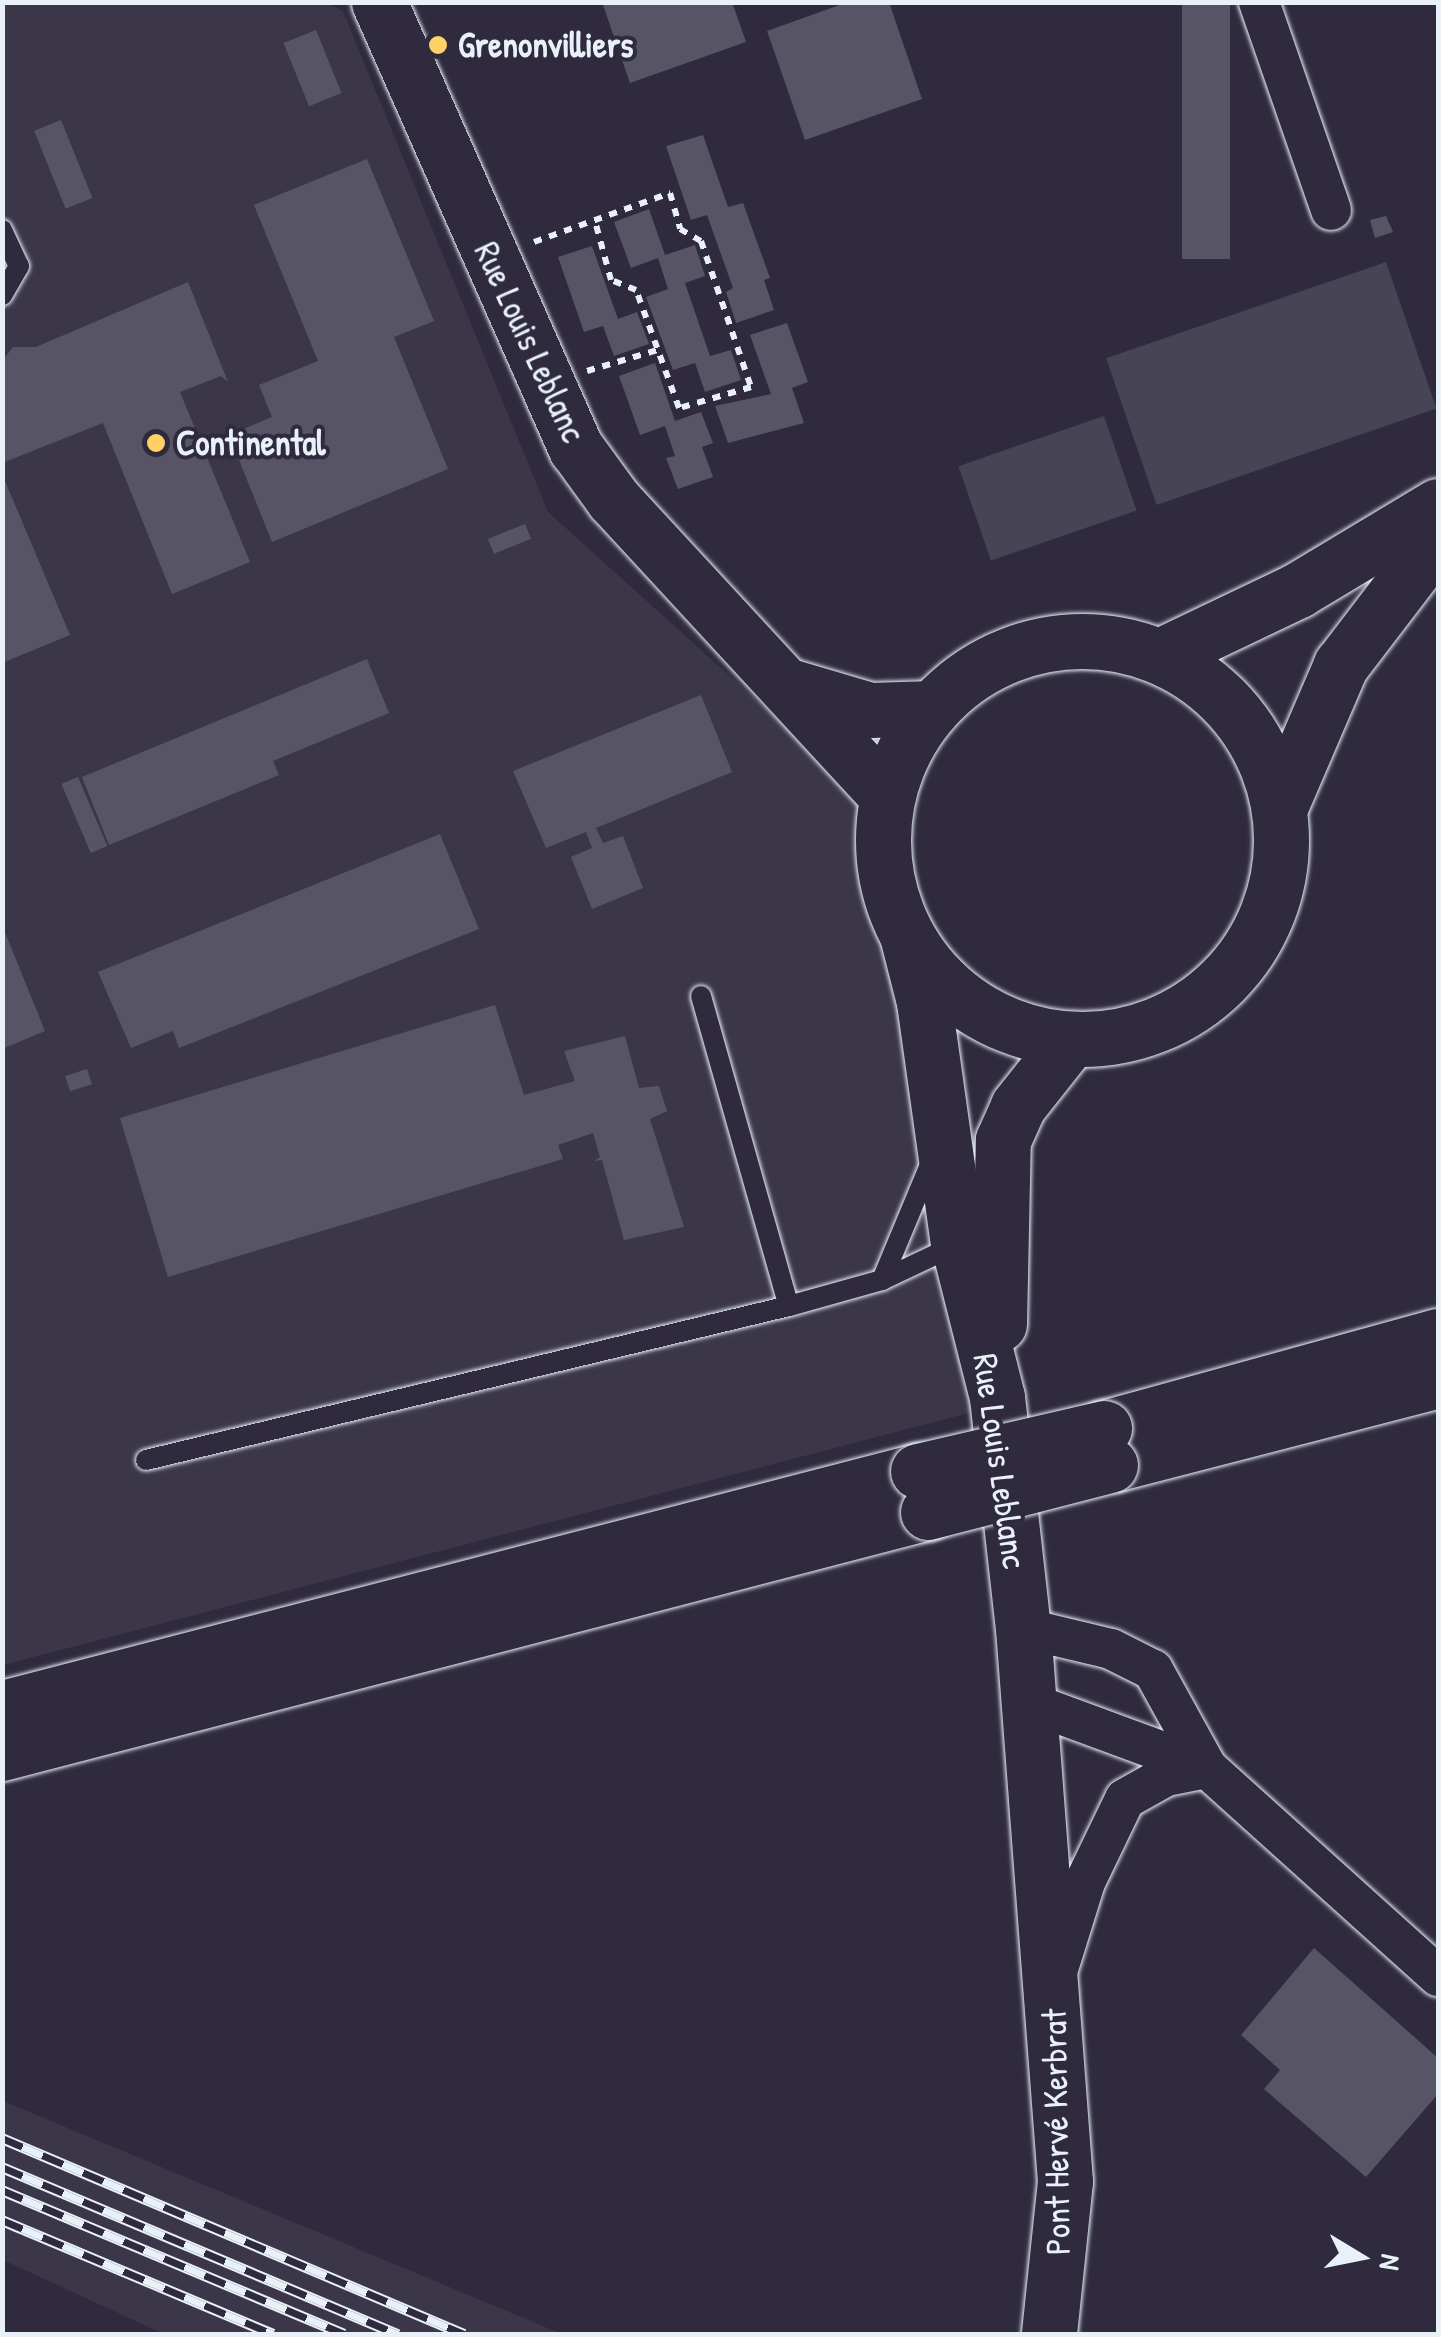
<!DOCTYPE html>
<html>
<head>
<meta charset="utf-8">
<style>
	body { margin:0 }
	#map { position:relative; width:1441px; height:2337px; overflow:hidden; background:#2f2a3d; font-family:"Patrick Hand",sans-serif }
	div>[style] { position:absolute }
	.built>* { inset:0; background:#3b3749 }
	.green>* { inset:0; background:#464455; transform-origin:0 0 }
	.building>* { inset:0; background:#575565; transform-origin:0 0 }
	.path>* { height:6px; margin-top:-3px; transform-origin:0; background:repeating-linear-gradient(90deg,#e8f1f8 0 8px,transparent 0 16px) }
	.roads { filter:drop-shadow(0 0 2px #e8f1f8) drop-shadow(0 0 2px #e8f1f8) }
	.service>* { height:20px; margin:-10px; padding:0 10px; transform-origin:10px; border-radius:10px; background:#2f2a3d }
	.minor>* { height:40px; margin:-20px; padding:0 20px; transform-origin:20px; border-radius:20px; background:#2f2a3d }
	.secondary>* { height:55px; margin:-27.5px; padding:0 27.5px; transform-origin:27.5px; border-radius:27.5px; background:#2f2a3d }
	.secondary>.ring { margin:-27.5px; padding:0; box-sizing:content-box; background:none; border:55px solid #2f2a3d; border-radius:50% }
	.primary>* { height:55px; margin:-27.5px; padding:0 27.5px; transform-origin:27.5px; border-radius:27.5px; background:#2f2a3d }
	.rail>* { height:11px; margin-top:-5.5px; transform-origin:0; background:repeating-linear-gradient(90deg,#2f2a3d 0 22px,#e8f1f8 0 44px); box-sizing:border-box; border-block:2px solid #e8f1f8 }
	.bridges { filter:drop-shadow(0 0 2px #e8f1f8) drop-shadow(0 0 2px #e8f1f8) }
	.primary-bridge>* { height:55px; margin:-27.5px; padding:0 27.5px; transform-origin:27.5px; border-radius:27.5px; background:#2f2a3d }
	.dots>* { width:28px; height:28px; translate:-50% -50%; box-sizing:border-box; border:5px solid #2f2a3d; border-radius:50% }
	span { translate:-50% -50%; white-space:nowrap; text-align:center; line-height:1.15; -webkit-text-stroke:8px #2f2a3d; paint-order:stroke }
	.poi-label { font-size:35px; color:#e8f1f8; font-weight:700 }
	.left { translate:0 -50%; text-align:left }
	.street-label { font-size:35px; color:#e8f1f8 }
	.frame { position:absolute; inset:0; border:5px solid #e8f1f8; pointer-events:none }
	.north { position:absolute; left:1311px; top:2207px; width:100px; height:100px; -webkit-text-stroke:8px #2f2a3d; paint-order:stroke; rotate:100deg; font-size:28px; font-weight:700; line-height:40px; text-align:center; color:#e8f1f8 }
	.north::after { content:''; display:block; margin:auto; width:35px; height:45px; background:#e8f1f8; clip-path:polygon(50% 0,100% 100%,50% 72%,0 100%) }
</style>
</head>
<body>
<div id="map">
	<div class="built">
		<div style="clip-path:polygon(3px 3px,327px 3px,343px 11px,548px 512px,874px 806px,873px 889px,898px 941px,984px 1409px,3px 1665px)"></div>
		<div style="clip-path:polygon(2px 2101px,3px 2101px,562px 2334px,164px 2334px,3px 2260px)"></div>
	</div>
	<div class="green">
		<div style="left:1386px;top:262px;width:155px;height:296px;rotate:71deg"></div>
		<div style="left:1104px;top:416px;width:100px;height:154px;rotate:71deg"></div>
	</div>
	<div class="building">
		<div style="clip-path:polygon(602px 2px,732px 2px,746px 42px,630px 83px)"></div>
		<div style="clip-path:polygon(848px 2px,889px 2px,922px 99px,805px 140px,767px 31px)"></div>
		<div style="left:1182px;top:2px;width:48px;height:257px"></div>
		<div style="left:316px;top:30px;width:68px;height:35px;rotate:68deg"></div>
		<div style="left:61px;top:120px;width:84px;height:29px;rotate:68deg"></div>
		<div style="clip-path:polygon(703px 135px,728px 207px,743px 203px,770px 278px,764px 280px,774px 310px,736px 323px,726px 292px,733px 288px,707px 215px,691px 220px,666px 146px)"></div>
		<div style="clip-path:polygon(367px 159px,434px 321px,394px 337px,448px 469px,272px 542px,229px 435px,272px 417px,259px 385px,318px 361px,254px 205px)"></div>
		<div style="clip-path:polygon(649px 209px,665px 255px,695px 245px,705px 276px,685px 283px,710px 356px,731px 350px,741px 380px,705px 392px,695px 363px,673px 370px,646px 297px,668px 289px,658px 258px,631px 268px,614px 222px)"></div>
		<div style="clip-path:polygon(1386px 216px,1393px 232px,1375px 238px,1370px 220px)"></div>
		<div style="clip-path:polygon(592px 246px,618px 319px,637px 312px,649px 344px,614px 356px,603px 326px,584px 332px,558px 257px)"></div>
		<div style="clip-path:polygon(188px 282px,228px 382px,221px 376px,180px 392px,250px 562px,172px 594px,103px 423px,2px 463px,2px 361px,13px 347px,36px 347px)"></div>
		<div style="clip-path:polygon(787px 323px,808px 382px,792px 388px,804px 423px,728px 443px,715px 406px,771px 394px,750px 335px)"></div>
		<div style="clip-path:polygon(655px 363px,675px 421px,701px 412px,713px 443px,702px 447px,713px 477px,678px 489px,666px 458px,675px 456px,665px 426px,640px 435px,619px 376px)"></div>
		<div style="clip-path:polygon(2px 474px,70px 635px,2px 663px)"></div>
		<div style="left:525px;top:524px;width:16px;height:40px;rotate:68deg"></div>
		<div style="clip-path:polygon(367px 659px,389px 713px,273px 761px,279px 775px,109px 845px,82px 777px)"></div>
		<div style="clip-path:polygon(701px 695px,732px 772px,596px 828px,603px 843px,623px 836px,643px 888px,592px 909px,571px 857px,592px 848px,586px 832px,546px 848px,513px 771px)"></div>
		<div style="left:78px;top:777px;width:75px;height:18px;rotate:67deg"></div>
		<div style="clip-path:polygon(440px 834px,479px 929px,179px 1048px,173px 1031px,131px 1048px,98px 972px)"></div>
		<div style="clip-path:polygon(2px 925px,45px 1031px,2px 1049px)"></div>
		<div style="clip-path:polygon(495px 1005px,524px 1095px,575px 1081px,564px 1051px,625px 1036px,639px 1088px,659px 1086px,667px 1111px,650px 1119px,684px 1227px,624px 1240px,602px 1160px,594px 1161px,600px 1157px,593px 1133px,558px 1145px,563px 1159px,168px 1277px,120px 1118px)"></div>
		<div style="left:87px;top:1069px;width:16px;height:23px;rotate:72deg"></div>
		<div style="clip-path:polygon(1314px 1948px,1438px 2058px,1438px 2094px,1366px 2177px,1264px 2089px,1280px 2070px,1241px 2035px)"></div>
	</div>
	<div class="path">
		<div style="left:534px;top:242px;width:145px;rotate:-19.8deg"></div>
		<div style="left:670px;top:193px;width:37px;rotate:74deg"></div>
		<div style="left:680px;top:229px;width:24px;rotate:30deg"></div>
		<div style="left:701px;top:241px;width:154px;rotate:71.1deg"></div>
		<div style="left:751px;top:387px;width:75px;rotate:163.7deg"></div>
		<div style="left:679px;top:408px;width:126px;rotate:-110deg"></div>
		<div style="left:636px;top:290px;width:27px;rotate:-158deg"></div>
		<div style="left:611px;top:280px;width:61px;rotate:-105.2deg"></div>
		<div style="left:587px;top:371px;width:74px;rotate:-16.5deg"></div>
	</div>
	<div class="roads">
		<div class="service">
			<div style="left:2px;top:230px;width:40px;rotate:65deg"></div>
			<div style="left:19px;top:266px;width:34px;rotate:120deg"></div>
			<div style="left:701px;top:996px;width:322px;rotate:74.2deg"></div>
			<div style="left:882px;top:1280px;width:130px;rotate:-67.4deg"></div>
			<div style="left:146px;top:1460px;width:661px;rotate:-13.47deg"></div>
			<div style="left:789px;top:1306px;width:97px;rotate:-15.6deg"></div>
			<div style="left:882px;top:1280px;width:80px;rotate:-25.3deg"></div>
		</div>
		<div class="minor">
			<div style="left:1259px;top:2px;width:220px;rotate:70.9deg"></div>
			<div style="left:1023px;top:1628px;width:90px;rotate:13.4deg"></div>
			<div style="left:1111px;top:1649px;width:47px;rotate:26.6deg"></div>
			<div style="left:1153px;top:1670px;width:112px;rotate:61.1deg"></div>
			<div style="left:1207px;top:1768px;width:311px;rotate:42deg"></div>
			<div style="left:1030px;top:1703px;width:189px;rotate:20.2deg"></div>
			<div style="left:1057px;top:1972px;width:94px;rotate:-72.7deg"></div>
			<div style="left:1085px;top:1882px;width:92px;rotate:-64.3deg"></div>
			<div style="left:1125px;top:1799px;width:47px;rotate:-29.3deg"></div>
			<div style="left:1166px;top:1776px;width:42px;rotate:-11deg"></div>
		</div>
		<div class="secondary">
			<div style="left:379px;top:2px;width:488px;rotate:66.2deg"></div>
			<div style="left:576px;top:448px;width:63px;rotate:54deg"></div>
			<div style="left:613px;top:499px;width:404px;rotate:47.3deg"></div>
			<div class="ring" style="left:883px;top:641px;width:343px;height:343px"></div>
			<div style="left:1162px;top:655px;width:151px;rotate:-25.5deg"></div>
			<div style="left:1298px;top:590px;width:163px;rotate:-31deg"></div>
			<div style="left:789px;top:686px;width:84px;rotate:16.5deg"></div>
			<div style="left:870px;top:710px;width:63px;rotate:-1.8deg"></div>
			<div style="left:1280px;top:807px;width:155px;rotate:-66.8deg"></div>
			<div style="left:1341px;top:665px;width:160px;rotate:-52.6deg"></div>
			<div style="left:908px;top:939px;width:65px;rotate:75.7deg"></div>
			<div style="left:924px;top:1002px;width:243px;rotate:82deg"></div>
			<div style="left:958px;top:1243px;width:159px;rotate:75.8deg"></div>
			<div style="left:997px;top:1397px;width:232px;rotate:83.6deg"></div>
			<div style="left:1023px;top:1628px;width:555px;rotate:85.66deg"></div>
			<div style="left:1065px;top:2181px;width:154px;rotate:96deg"></div>
			<div style="left:999px;top:1324px;width:184px;rotate:-88.8deg"></div>
			<div style="left:1003px;top:1140px;width:37px;rotate:-66deg"></div>
			<div style="left:1018px;top:1106px;width:80px;rotate:-51.6deg"></div>
		</div>
		<div class="primary">
			<div style="left:1104px;top:1428px;width:346px;rotate:-15.4deg"></div>
			<div style="left:1118px;top:1463px;width:331px;rotate:-14.5deg"></div>
			<div style="left:2px;top:1708px;width:946px;rotate:-14.51deg"></div>
			<div style="left:2px;top:1753px;width:957px;rotate:-14.59deg"></div>
		</div>
	</div>
	<div class="rail">
		<div style="left:2px;top:2138px;width:502px;rotate:22.99deg"></div>
		<div style="left:2px;top:2167px;width:430px;rotate:22.9deg"></div>
		<div style="left:2px;top:2190px;width:371px;rotate:22.8deg"></div>
		<div style="left:2px;top:2220px;width:294px;rotate:22.8deg"></div>
	</div>
	<div class="bridges">
		<div class="primary-bridge">
			<div style="left:918px;top:1471px;width:191px;rotate:-13deg"></div>
			<div style="left:928px;top:1512px;width:188px;rotate:-14.5deg"></div>
		</div>
	</div>
	<div class="dots">
		<div style="left:438px;top:45px;background:#ffd166"></div>
		<div style="left:156px;top:443px;background:#ffd166"></div>
	</div>
	<div class="poi-label">
		<span class="left" style="left:458px;top:45px">Grenonvilliers</span>
		<span class="left" style="left:176px;top:443px">Continental</span>
	</div>
	<div class="street-label">
		<span style="left:530px;top:342px;rotate:65deg">Rue Louis Leblanc</span>
		<span style="left:1000px;top:1461px;rotate:82deg">Rue Louis Leblanc</span>
		<span style="left:1056px;top:2132px;rotate:-91deg">Pont Hervé Kerbrat</span>
	</div>
	<div class="frame"></div>
	<div class="north">N</div>
</div>
</body>
</html>
